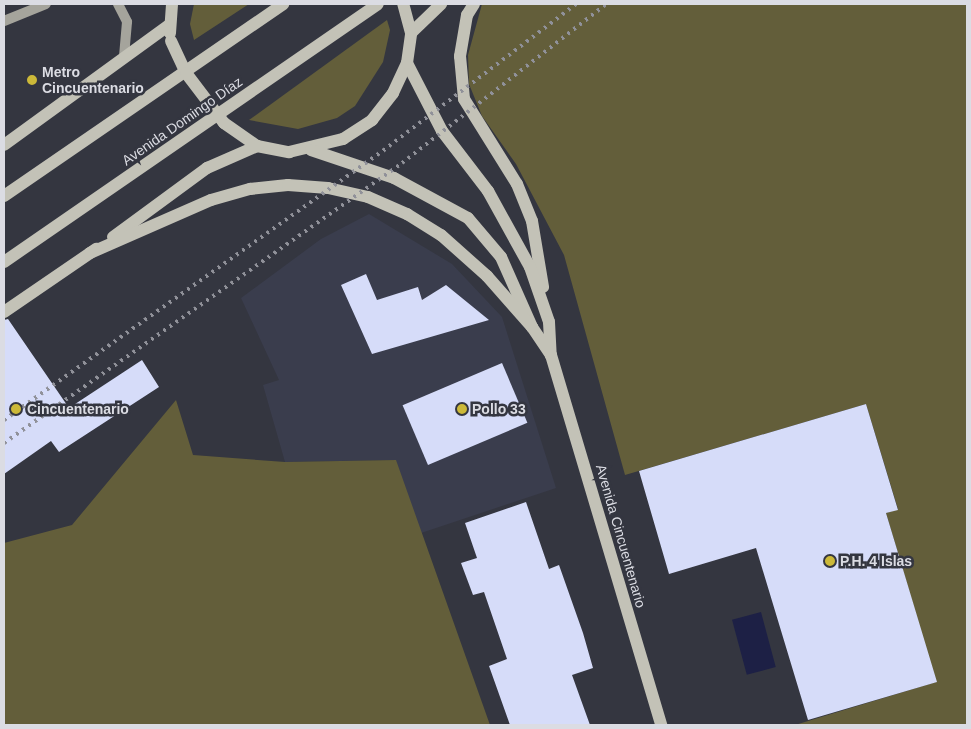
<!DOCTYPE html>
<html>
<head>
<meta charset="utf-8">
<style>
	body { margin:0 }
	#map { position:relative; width:971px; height:729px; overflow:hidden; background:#343640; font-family:Arial,sans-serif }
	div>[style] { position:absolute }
	.built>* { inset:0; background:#3a3d4d }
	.green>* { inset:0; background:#635e3a }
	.water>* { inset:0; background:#1d2045; transform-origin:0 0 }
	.building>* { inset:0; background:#d6dcf9; transform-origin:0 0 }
	.secondary>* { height:10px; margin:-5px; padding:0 5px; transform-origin:5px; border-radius:5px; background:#a5a49c }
	.primary>* { height:12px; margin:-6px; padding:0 6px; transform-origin:6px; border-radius:6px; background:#c3c2b7 }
	.rail>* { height:4px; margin-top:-2px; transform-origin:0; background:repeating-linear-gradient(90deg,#909199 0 2.5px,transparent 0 7.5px) }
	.primary-bridge>* { height:12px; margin:-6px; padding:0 6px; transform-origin:6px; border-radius:6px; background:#c3c2b7 }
	.dots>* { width:14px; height:14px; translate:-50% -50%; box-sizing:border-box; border:2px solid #343640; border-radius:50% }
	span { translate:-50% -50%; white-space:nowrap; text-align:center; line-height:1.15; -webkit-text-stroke:5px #343640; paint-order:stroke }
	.poi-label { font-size:14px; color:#dbdce3; font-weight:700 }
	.left { translate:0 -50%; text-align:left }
	.street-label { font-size:14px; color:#dbdce3 }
	.frame { position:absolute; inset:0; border:5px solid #dbdce3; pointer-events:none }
</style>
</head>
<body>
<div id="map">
	<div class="built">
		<div style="clip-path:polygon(369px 214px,452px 264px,502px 317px,556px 488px,421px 533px,395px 460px,285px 462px,263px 385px,279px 380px,241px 298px,321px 239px)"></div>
	</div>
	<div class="green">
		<div style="clip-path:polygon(194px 4px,249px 4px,194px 40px,190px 24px)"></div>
		<div style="clip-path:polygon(482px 4px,967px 4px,967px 725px,795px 725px,936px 682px,886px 513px,898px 509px,866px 404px,625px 475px,564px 255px,516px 164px,482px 116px,469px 84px,468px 55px)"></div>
		<div style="clip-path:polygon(387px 20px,390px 30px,383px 62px,355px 106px,337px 118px,298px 129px,249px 120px)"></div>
		<div style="clip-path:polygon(176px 400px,193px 455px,285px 462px,396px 460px,490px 725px,4px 725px,4px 543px,72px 525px)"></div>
	</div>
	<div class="water">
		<div style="left:761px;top:612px;width:57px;height:30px;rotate:75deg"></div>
	</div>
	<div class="building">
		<div style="clip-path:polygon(366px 274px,377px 300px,418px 287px,422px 300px,446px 285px,489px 320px,372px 354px,341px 285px)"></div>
		<div style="clip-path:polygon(8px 319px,69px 408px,142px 360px,159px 387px,59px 452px,51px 441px,4px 474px,4px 320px)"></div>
		<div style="left:502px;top:363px;width:65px;height:108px;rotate:67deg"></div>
		<div style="clip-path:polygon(866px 404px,898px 510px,886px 513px,937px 682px,808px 720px,756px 548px,669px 574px,639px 471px)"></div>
		<div style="clip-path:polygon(526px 502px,549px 569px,559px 565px,583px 633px,593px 668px,572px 675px,590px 725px,510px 725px,489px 666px,507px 659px,484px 592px,473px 595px,461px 563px,477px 558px,465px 523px)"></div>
	</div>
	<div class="secondary">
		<div style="left:118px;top:4px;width:20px;rotate:63deg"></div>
		<div style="left:127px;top:22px;width:36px;rotate:95deg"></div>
		<div style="left:4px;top:21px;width:45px;rotate:-22deg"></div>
	</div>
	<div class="primary">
		<div style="left:474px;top:4px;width:13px;rotate:122deg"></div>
		<div style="left:467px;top:15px;width:42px;rotate:99.7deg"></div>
		<div style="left:460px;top:56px;width:43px;rotate:84.7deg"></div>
		<div style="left:464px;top:99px;width:100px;rotate:58.1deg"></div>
		<div style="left:517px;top:184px;width:40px;rotate:68deg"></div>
		<div style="left:532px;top:221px;width:67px;rotate:80.5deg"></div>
		<div style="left:170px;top:33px;width:29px;rotate:-86deg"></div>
		<div style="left:411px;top:33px;width:42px;rotate:-44deg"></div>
		<div style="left:407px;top:63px;width:76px;rotate:62.8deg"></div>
		<div style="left:442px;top:131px;width:76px;rotate:52.5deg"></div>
		<div style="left:488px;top:191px;width:87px;rotate:61.1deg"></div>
		<div style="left:530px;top:267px;width:58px;rotate:70.9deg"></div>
		<div style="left:549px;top:322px;width:33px;rotate:87deg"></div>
		<div style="left:551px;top:355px;width:386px;rotate:73.4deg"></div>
		<div style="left:224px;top:123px;width:40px;rotate:34.9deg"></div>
		<div style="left:257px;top:146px;width:33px;rotate:11deg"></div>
		<div style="left:289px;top:152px;width:56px;rotate:-13.5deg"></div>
		<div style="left:343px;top:139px;width:35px;rotate:-33deg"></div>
		<div style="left:372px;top:120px;width:34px;rotate:-52deg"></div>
		<div style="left:393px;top:93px;width:33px;rotate:-65deg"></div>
		<div style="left:407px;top:63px;width:30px;rotate:-82deg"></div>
		<div style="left:411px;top:33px;width:30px;rotate:-105deg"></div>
		<div style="left:4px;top:145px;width:204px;rotate:-36deg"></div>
		<div style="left:311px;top:150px;width:88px;rotate:18.6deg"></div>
		<div style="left:394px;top:178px;width:84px;rotate:28.4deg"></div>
		<div style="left:468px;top:218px;width:51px;rotate:49.8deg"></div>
		<div style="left:501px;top:257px;width:77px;rotate:66.1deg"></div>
		<div style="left:532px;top:327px;width:34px;rotate:56deg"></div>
		<div style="left:4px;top:196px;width:339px;rotate:-34.5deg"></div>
		<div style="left:113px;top:237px;width:117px;rotate:-36.3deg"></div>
		<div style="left:207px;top:168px;width:55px;rotate:-23.7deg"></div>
		<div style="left:90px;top:253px;width:132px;rotate:-23.7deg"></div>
		<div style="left:211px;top:200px;width:41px;rotate:-15.8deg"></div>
		<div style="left:250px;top:189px;width:38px;rotate:-6deg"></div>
		<div style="left:288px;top:185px;width:40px;rotate:4.3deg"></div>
		<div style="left:328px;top:188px;width:41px;rotate:12.7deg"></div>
		<div style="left:368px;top:197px;width:43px;rotate:23.6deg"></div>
		<div style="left:407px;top:214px;width:40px;rotate:32deg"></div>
		<div style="left:441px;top:235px;width:62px;rotate:41.7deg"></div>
		<div style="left:487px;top:276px;width:68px;rotate:48.6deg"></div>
		<div style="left:4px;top:262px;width:454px;rotate:-34.6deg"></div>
		<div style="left:4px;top:312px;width:112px;rotate:-34.4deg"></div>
	</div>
	<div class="rail">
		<div style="left:4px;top:420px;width:473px;rotate:-35.4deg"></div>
		<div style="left:389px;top:146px;width:235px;rotate:-37.2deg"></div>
		<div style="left:4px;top:443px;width:487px;rotate:-35.1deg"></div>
		<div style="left:402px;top:163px;width:259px;rotate:-37.9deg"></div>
	</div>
	<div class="primary-bridge">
		<div style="left:171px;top:41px;width:35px;rotate:65deg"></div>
		<div style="left:186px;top:73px;width:63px;rotate:52.8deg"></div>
	</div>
	<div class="dots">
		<div style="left:32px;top:80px;background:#ccb939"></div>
		<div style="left:16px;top:409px;background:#ccb939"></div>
		<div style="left:462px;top:409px;background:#ccb939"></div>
		<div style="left:830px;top:561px;background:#ccb939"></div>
	</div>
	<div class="poi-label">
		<span class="left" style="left:42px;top:80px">Metro<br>Cincuentenario</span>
		<span class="left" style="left:27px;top:409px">Cincuentenario</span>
		<span class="left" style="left:472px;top:409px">Pollo 33</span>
		<span class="left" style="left:840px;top:561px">P.H. 4 Islas</span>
	</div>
	<div class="street-label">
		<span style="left:182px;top:121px;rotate:-35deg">Avenida Domingo Díaz</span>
		<span style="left:621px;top:536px;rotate:74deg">Avenida Cincuentenario</span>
	</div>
	<div class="frame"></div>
</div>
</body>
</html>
